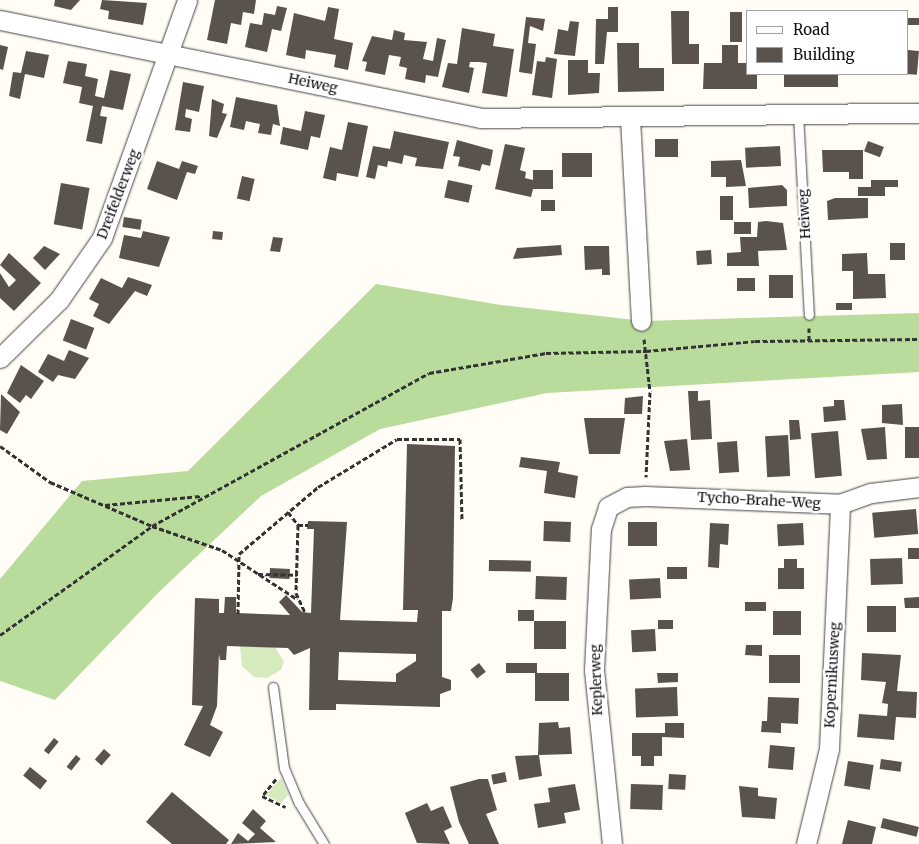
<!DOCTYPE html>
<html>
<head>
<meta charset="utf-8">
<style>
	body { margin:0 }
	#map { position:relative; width:919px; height:844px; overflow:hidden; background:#fffdf5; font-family:Merriweather,serif }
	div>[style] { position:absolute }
	.green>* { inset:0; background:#d5ebbd }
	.forest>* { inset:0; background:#b9dc9c }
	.building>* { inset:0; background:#5a524d; transform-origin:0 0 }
	.path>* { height:3px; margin-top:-1.5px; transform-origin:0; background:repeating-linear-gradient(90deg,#333 0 5px,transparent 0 7.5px) }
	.roads { filter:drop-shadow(0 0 1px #444) drop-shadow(0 0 1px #444) }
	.lane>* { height:9px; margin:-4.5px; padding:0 4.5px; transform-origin:4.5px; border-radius:4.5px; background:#fff }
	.street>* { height:19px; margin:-9.5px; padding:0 9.5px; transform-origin:9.5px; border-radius:9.5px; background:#fff }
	span { translate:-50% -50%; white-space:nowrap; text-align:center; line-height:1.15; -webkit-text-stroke:5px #fff; paint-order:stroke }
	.street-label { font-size:14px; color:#111 }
	.legend { position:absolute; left:746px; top:10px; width:162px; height:65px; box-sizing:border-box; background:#fff; border:1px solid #a0a0a0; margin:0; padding:6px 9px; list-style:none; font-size:15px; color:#111 }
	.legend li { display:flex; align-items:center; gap:10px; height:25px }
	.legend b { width:25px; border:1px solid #a0a0a0 }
</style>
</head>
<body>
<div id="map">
	<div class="green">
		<div style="clip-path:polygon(240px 646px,275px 647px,284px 662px,281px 670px,266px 678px,254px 677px,242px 666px)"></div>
		<div style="clip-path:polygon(281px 778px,288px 795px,281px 803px,266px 795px)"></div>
	</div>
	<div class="forest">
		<div style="clip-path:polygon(376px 284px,501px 305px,644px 321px,919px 313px,919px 372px,547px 393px,380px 429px,261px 496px,160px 591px,55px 700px,0 681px,0 579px,82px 481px,188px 471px)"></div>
	</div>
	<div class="building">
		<div style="clip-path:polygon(55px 0,80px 0,71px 10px,54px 6px)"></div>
		<div style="clip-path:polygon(102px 0,147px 3px,143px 25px,108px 19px,109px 11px,100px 9px)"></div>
		<div style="clip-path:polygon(215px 0,256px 0,254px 14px,243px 12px,241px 25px,231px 23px,227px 44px,207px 40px)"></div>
		<div style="clip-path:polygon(277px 6px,287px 8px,281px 31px,272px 29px,267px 52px,245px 47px,250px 23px,262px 25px,264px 13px,275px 15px)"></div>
		<div style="clip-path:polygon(328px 7px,339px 9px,334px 39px,353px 43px,348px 70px,334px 67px,336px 55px,306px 50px,305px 59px,286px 55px,294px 13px,325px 21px)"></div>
		<div style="clip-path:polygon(608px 7px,618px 7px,618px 32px,607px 32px,604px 64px,595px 64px,596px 19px,608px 19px)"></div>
		<div style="clip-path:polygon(671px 11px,689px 11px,689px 44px,699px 44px,699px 64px,672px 64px)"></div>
		<div style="left:730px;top:12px;width:12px;height:30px"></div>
		<div style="clip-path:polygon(526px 17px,545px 19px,543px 31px,530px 26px,528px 43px,536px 44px,532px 74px,519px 72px)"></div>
		<div style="left:908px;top:18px;width:11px;height:7px"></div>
		<div style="clip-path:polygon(570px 21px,579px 22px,575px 56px,554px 54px,558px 29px,568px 31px)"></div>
		<div style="clip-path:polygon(462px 28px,495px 34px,493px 46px,514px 49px,507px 97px,482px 93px,487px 63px,479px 62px,470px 62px,469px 67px,474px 68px,469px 93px,442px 87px,448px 63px,457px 64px)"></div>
		<div style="clip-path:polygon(394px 30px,405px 33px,404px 40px,427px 42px,423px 59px,433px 61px,437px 38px,446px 40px,438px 77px,426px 75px,425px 83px,405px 79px,407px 68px,399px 66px,401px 57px,389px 55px,385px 75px,365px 71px,367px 62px,362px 61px,372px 36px,392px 40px)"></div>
		<div style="clip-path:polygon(617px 43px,639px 43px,639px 68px,664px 68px,664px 91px,618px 92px)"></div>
		<div style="clip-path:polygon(0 45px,8px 47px,3px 70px,0 69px)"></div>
		<div style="clip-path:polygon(722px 45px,738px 45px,738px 63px,748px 63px,748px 74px,757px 74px,757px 89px,703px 89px,704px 63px,722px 63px)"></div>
		<div style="left:908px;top:50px;width:11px;height:24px;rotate:5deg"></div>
		<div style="clip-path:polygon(26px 51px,49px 55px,44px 78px,25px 74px,20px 99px,9px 96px,13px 72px,21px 73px)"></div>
		<div style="clip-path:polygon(546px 57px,557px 59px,552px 98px,532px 95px,537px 61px,545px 62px)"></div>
		<div style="clip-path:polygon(568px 60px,588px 60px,588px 73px,600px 73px,599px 93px,568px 95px)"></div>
		<div style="clip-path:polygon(68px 61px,87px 64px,85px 76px,98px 79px,95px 96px,104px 98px,110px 70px,131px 74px,123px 110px,102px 106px,100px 116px,107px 117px,102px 144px,86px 141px,93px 106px,79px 103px,82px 87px,63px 83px)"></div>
		<div style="left:784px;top:74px;width:54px;height:13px"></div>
		<div style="clip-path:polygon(183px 82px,204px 86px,199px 112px,186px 109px,185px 117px,192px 119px,190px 132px,175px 130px)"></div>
		<div style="clip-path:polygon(236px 97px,277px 105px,280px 126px,273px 124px,271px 135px,258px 133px,260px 124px,246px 121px,244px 130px,230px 127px)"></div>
		<div style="clip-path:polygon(212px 99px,224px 104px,222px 113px,227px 114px,217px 138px,209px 136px)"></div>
		<div style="clip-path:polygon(305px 111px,325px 115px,320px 138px,311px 136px,308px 150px,280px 144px,283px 127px,301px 131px)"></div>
		<div style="clip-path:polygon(348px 122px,368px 126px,358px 177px,337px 173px,336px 181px,323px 178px,330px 147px,342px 150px)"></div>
		<div style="clip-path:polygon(394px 131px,449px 142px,443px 169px,415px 166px,417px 158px,404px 155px,402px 164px,388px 161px,387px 167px,378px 165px,375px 179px,366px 177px,373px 146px,390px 149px)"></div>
		<div style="left:678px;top:139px;width:18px;height:23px;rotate:90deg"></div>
		<div style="clip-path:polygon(457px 140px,493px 150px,490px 166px,482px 164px,480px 171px,458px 166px,460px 157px,453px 156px)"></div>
		<div style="left:868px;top:141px;width:17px;height:11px;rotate:21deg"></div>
		<div style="clip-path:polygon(505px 144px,525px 148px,520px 170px,526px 172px,525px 178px,533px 180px,533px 170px,553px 170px,553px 189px,533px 189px,531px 197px,495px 189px)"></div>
		<div style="left:780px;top:146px;width:20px;height:35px;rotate:87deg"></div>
		<div style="clip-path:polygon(822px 150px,863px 150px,863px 179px,849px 179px,849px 172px,823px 172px)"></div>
		<div style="left:562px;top:153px;width:30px;height:24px"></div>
		<div style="clip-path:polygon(741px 160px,746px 186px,726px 187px,726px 177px,711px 177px,711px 161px)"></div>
		<div style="clip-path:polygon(157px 161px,179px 169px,182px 161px,198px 166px,195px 174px,187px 172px,177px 200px,147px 189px)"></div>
		<div style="left:242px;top:176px;width:13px;height:23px;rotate:13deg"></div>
		<div style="left:448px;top:180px;width:25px;height:18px;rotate:12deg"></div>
		<div style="clip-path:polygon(871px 180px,898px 180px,898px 187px,885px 187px,885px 196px,858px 196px,858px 187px,871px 187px)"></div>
		<div style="left:61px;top:183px;width:29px;height:42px;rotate:10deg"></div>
		<div style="clip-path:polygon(782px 185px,787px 190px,787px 206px,749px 208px,748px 188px)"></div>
		<div style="left:720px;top:196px;width:13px;height:24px"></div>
		<div style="clip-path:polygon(835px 198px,868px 198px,868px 218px,828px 220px,827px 201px)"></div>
		<div style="left:541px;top:200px;width:14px;height:11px"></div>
		<div style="left:124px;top:217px;width:18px;height:10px;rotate:9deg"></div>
		<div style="clip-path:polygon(766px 221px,783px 223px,787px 250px,758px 251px,759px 266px,727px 266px,727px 253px,741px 252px,740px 237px,757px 237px,758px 222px)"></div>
		<div style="left:734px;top:222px;width:17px;height:12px"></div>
		<div style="clip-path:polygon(143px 231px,170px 237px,159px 267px,119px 258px,124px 235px,141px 238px)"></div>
		<div style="left:213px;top:231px;width:10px;height:8px;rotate:6deg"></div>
		<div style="clip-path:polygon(273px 237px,283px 238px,280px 252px,270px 251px)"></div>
		<div style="left:890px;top:243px;width:15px;height:17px"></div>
		<div style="clip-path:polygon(561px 245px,562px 255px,513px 259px,517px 248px)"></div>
		<div style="clip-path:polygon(44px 246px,60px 254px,45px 270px,33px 258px)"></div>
		<div style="clip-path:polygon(584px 246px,609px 246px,610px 275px,602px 275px,602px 269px,585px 270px)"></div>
		<div style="left:711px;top:250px;width:14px;height:15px;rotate:86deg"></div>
		<div style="clip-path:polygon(9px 253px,41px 283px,14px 311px,0 298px,0 273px,9px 287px,16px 280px,0 265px)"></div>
		<div style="clip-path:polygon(867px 253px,868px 274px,885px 274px,886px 298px,853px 299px,853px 271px,842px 271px,842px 254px)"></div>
		<div style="left:769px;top:275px;width:24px;height:23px"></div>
		<div style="clip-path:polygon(128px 277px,152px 285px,147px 296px,135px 291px,109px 324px,93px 316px,99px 304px,89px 299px,101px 278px,122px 288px)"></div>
		<div style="left:755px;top:278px;width:13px;height:18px;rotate:90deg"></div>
		<div style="left:836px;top:303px;width:16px;height:7px"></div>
		<div style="left:71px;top:319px;width:25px;height:23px;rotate:21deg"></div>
		<div style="clip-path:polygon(69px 350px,89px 358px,75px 379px,58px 375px,53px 382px,38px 372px,48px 354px,64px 361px)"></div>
		<div style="clip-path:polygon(21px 365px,44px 381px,31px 399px,26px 395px,20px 403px,7px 393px)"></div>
		<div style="clip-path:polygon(688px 391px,698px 391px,698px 401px,710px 400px,712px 439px,691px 440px)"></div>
		<div style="clip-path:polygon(1px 394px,20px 412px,7px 434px,0 430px)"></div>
		<div style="clip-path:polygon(643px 396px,642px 414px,624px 414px,625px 398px)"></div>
		<div style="clip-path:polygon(834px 400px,844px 400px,846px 420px,824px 422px,823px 407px,834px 406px)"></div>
		<div style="clip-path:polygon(902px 404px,903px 425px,882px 423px,882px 405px)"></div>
		<div style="clip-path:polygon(584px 418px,625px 418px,620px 454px,589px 454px)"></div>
		<div style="clip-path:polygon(789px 420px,799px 420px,801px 439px,790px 440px)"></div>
		<div style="clip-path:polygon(885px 427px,887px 459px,867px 460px,861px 429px)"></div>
		<div style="left:919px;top:427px;width:31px;height:14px;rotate:90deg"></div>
		<div style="left:838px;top:431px;width:45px;height:27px;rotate:85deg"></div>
		<div style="left:788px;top:435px;width:41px;height:23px;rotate:87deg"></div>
		<div style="clip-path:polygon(687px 439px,690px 470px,670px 471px,664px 441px)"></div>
		<div style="left:737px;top:441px;width:31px;height:20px;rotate:86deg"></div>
		<div style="clip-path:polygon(evenodd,407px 444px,455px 446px,453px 598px,451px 611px,442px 611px,442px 677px,451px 680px,451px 690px,440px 694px,440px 707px,336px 704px,336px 710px,309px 710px,310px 648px,294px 655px,288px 648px,227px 646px,226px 660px,220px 660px,219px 654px,217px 706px,210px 725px,223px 732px,210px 757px,184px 745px,203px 706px,192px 705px,195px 598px,219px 599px,219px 613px,224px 613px,225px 597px,236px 597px,236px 613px,290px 615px,279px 602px,286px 595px,302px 612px,311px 613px,314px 529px,307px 529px,308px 521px,347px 522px,340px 620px,417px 622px,418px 610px,403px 610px,407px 444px,339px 652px,416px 654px,416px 661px,396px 674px,396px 682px,338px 680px,339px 652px)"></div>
		<div style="clip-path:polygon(521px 457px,560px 462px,558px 472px,578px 476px,575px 498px,544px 493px,547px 471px,519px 467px)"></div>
		<div style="left:916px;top:509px;width:25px;height:44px;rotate:85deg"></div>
		<div style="left:544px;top:521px;width:27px;height:20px;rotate:2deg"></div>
		<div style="left:628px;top:522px;width:29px;height:24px"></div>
		<div style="clip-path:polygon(710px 523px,729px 524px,728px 545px,720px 544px,719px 568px,708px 567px)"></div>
		<div style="left:803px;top:523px;width:22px;height:26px;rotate:87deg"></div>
		<div style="left:908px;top:548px;width:11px;height:11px"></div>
		<div style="left:902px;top:558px;width:26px;height:32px;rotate:88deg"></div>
		<div style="clip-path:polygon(784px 559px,797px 559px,797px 568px,804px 568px,804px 589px,778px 589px,778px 568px,784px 568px)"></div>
		<div style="left:489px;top:560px;width:42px;height:11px;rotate:1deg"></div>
		<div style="left:667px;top:567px;width:20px;height:12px"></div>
		<div style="left:270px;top:568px;width:20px;height:10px;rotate:3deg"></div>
		<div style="left:536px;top:576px;width:31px;height:23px;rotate:2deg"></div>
		<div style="left:660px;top:578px;width:20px;height:31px;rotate:87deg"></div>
		<div style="clip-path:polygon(919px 597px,919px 608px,905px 608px,904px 598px)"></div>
		<div style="left:745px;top:602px;width:21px;height:9px"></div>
		<div style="left:867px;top:606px;width:29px;height:26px"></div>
		<div style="left:518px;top:610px;width:16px;height:11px"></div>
		<div style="left:773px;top:611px;width:28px;height:24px"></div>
		<div style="left:673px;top:620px;width:9px;height:15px;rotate:90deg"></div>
		<div style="left:566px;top:621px;width:28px;height:32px;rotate:90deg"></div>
		<div style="left:655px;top:629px;width:22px;height:24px;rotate:87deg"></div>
		<div style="clip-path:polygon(746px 645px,762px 645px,762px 656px,745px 655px)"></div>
		<div style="clip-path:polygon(862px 653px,901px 655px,897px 691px,917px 692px,916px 718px,896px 717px,894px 740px,857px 737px,859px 714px,887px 716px,888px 704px,882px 703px,886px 682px,861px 680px)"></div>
		<div style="left:769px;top:655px;width:31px;height:28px"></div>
		<div style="left:479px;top:663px;width:11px;height:11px;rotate:52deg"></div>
		<div style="left:506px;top:663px;width:31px;height:10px"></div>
		<div style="left:569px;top:673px;width:28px;height:34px;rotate:90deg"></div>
		<div style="clip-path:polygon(657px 673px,678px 673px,678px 682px,658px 683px)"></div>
		<div style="left:677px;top:687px;width:29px;height:42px;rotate:88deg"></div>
		<div style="clip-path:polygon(768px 697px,799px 698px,798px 724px,781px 723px,781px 733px,761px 732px,762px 721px,767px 721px)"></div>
		<div style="clip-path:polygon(558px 722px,559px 728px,570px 727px,572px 754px,539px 755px,542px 776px,519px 780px,515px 756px,538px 755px,539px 723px)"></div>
		<div style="clip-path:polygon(665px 723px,684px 723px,684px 738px,662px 737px,662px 756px,654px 756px,654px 766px,641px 766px,641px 756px,632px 756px,632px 733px,665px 733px)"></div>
		<div style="left:54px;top:738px;width:6px;height:16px;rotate:39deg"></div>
		<div style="left:770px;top:745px;width:25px;height:23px;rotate:5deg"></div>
		<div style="left:104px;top:749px;width:9px;height:14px;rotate:41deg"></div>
		<div style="left:76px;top:755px;width:6px;height:15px;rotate:39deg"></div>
		<div style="left:881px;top:759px;width:21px;height:10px;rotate:8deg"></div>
		<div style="left:848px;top:761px;width:26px;height:25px;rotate:9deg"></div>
		<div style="left:30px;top:767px;width:22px;height:11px;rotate:39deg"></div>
		<div style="left:505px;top:772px;width:10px;height:14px;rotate:79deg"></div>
		<div style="left:669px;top:774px;width:17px;height:15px;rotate:3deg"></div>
		<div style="clip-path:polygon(479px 779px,488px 779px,497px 810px,486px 814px,499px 844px,469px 844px,459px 822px,450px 787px)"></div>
		<div style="clip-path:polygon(575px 784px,580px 810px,564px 813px,566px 823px,538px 828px,534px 804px,550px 802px,548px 788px)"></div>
		<div style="left:631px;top:784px;width:32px;height:25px;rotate:2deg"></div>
		<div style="clip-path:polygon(739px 786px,758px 788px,758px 796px,777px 798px,775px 819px,742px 817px)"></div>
		<div style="clip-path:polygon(172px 792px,229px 840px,226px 844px,172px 844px,146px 822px)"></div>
		<div style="clip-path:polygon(427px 803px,431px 811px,443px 806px,452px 827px,444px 831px,450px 844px,417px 843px,405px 813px)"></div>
		<div style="clip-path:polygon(253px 809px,266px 821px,260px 828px,276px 842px,231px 844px,238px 833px,248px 841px,255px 834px,242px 823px)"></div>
		<div style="left:883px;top:818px;width:37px;height:10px;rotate:14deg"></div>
		<div style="clip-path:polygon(848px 820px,876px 827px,872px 844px,842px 844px)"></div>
	</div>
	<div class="path">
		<div style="left:809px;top:328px;width:12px;rotate:90deg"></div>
		<div style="left:644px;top:339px;width:53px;rotate:83.5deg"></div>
		<div style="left:650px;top:392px;width:85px;rotate:92.7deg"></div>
		<div style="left:0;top:446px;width:62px;rotate:35.8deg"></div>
		<div style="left:50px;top:482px;width:111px;rotate:23.3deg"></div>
		<div style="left:152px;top:526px;width:74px;rotate:18.9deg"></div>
		<div style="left:222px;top:550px;width:90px;rotate:33.2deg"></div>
		<div style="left:105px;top:505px;width:96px;rotate:-5.4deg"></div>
		<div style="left:288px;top:512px;width:16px;rotate:52deg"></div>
		<div style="left:298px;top:525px;width:68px;rotate:91.7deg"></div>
		<div style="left:296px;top:593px;width:21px;rotate:65deg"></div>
		<div style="left:298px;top:525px;width:10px"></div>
		<div style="left:258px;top:574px;width:39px;rotate:1deg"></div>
		<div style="left:238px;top:614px;width:60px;rotate:-89deg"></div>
		<div style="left:239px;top:554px;width:104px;rotate:-40.3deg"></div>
		<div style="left:318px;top:487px;width:92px;rotate:-31.3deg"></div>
		<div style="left:397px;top:439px;width:63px"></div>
		<div style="left:460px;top:439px;width:81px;rotate:88.6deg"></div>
		<div style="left:0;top:635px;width:187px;rotate:-35.6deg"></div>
		<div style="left:152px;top:526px;width:316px;rotate:-28.9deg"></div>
		<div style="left:429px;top:373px;width:119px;rotate:-9.7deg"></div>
		<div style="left:546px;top:353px;width:100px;rotate:-1.1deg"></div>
		<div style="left:646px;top:351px;width:109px;rotate:-5.2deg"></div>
		<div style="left:755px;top:341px;width:164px;rotate:-0.7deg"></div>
		<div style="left:276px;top:779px;width:22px;rotate:129deg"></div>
		<div style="left:262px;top:796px;width:26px;rotate:25deg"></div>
	</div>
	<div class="roads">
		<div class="lane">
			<div style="left:798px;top:114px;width:201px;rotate:86.9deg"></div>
			<div style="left:273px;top:687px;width:82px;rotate:82.3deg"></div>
			<div style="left:284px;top:768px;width:38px;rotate:67deg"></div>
			<div style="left:299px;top:803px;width:48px;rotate:58.6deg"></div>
		</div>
		<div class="street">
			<div style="left:0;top:20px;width:490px;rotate:11.5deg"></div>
			<div style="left:480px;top:118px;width:439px;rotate:-0.7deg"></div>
			<div style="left:630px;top:118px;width:203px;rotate:86.9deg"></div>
			<div style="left:0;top:358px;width:83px;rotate:-44.5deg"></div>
			<div style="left:59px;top:300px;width:75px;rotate:-55.3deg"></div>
			<div style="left:102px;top:238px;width:253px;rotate:-70.3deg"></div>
			<div style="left:612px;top:844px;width:175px;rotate:-95.9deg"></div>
			<div style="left:594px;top:670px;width:141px;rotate:-87.2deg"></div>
			<div style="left:601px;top:529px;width:23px;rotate:-72deg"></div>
			<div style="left:608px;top:507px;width:21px;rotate:-28deg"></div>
			<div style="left:627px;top:497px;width:18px;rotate:-3deg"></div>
			<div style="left:645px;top:496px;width:195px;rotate:2.3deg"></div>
			<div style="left:840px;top:504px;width:33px;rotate:-20deg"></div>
			<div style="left:871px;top:493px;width:48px;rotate:-7.1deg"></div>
			<div style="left:806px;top:844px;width:98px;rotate:-76.4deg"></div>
			<div style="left:829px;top:749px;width:245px;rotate:-87.4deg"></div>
		</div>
	</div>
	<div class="street-label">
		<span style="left:313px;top:83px;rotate:12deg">Heiweg</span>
		<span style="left:118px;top:194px;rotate:-69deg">Dreifelderweg</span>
		<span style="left:804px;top:214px;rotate:-93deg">Heiweg</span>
		<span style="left:759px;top:500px;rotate:3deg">Tycho-Brahe-Weg</span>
		<span style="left:832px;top:675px;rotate:-87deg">Kopernikusweg</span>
		<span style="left:596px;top:680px;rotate:-92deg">Keplerweg</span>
	</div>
	<ul class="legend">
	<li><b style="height:6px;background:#fff"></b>Road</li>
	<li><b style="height:14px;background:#5a524d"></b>Building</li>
	</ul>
</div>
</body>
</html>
